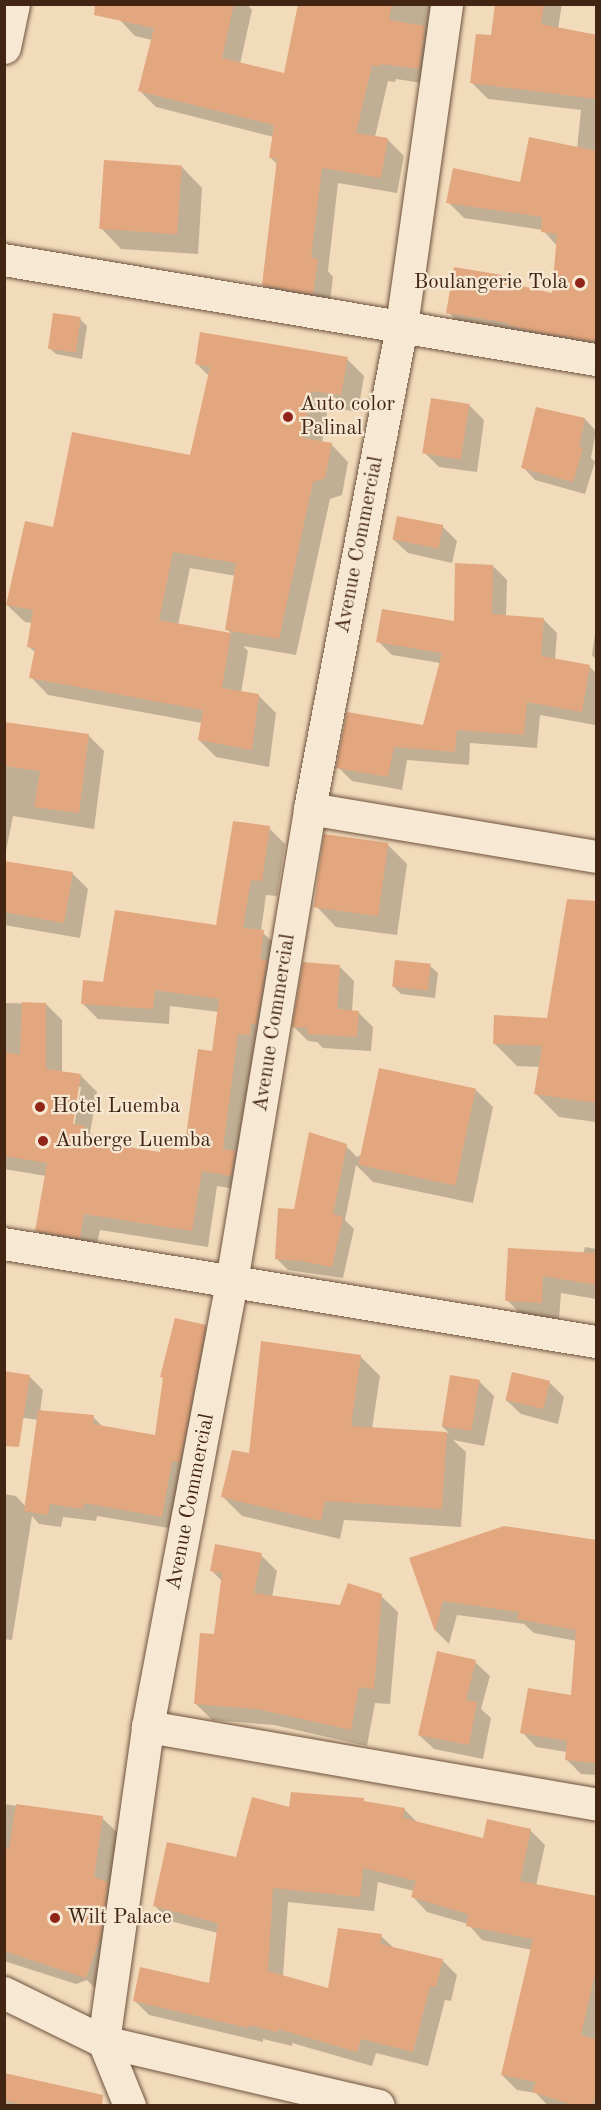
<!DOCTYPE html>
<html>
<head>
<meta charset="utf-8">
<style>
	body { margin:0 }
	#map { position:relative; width:601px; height:2110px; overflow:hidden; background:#f2dbbb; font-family:"Old Standard TT",serif }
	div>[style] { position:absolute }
	.shadow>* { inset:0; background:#0003 }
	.building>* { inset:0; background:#e3a77f; transform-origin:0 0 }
	.roads { filter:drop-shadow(0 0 2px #6f523e) drop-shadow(0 0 2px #6f523e) }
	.minor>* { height:32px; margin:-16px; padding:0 16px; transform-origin:16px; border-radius:16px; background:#f7e8d3 }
	.tertiary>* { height:33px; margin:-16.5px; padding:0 16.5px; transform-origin:16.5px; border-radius:16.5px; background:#f7e8d3 }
	.dots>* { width:16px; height:16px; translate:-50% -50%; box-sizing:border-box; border:3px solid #f7e8d3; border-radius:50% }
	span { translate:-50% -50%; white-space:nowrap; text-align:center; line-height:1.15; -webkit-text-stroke:4.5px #f7e8d3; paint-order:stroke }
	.poi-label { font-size:21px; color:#432514 }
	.right { translate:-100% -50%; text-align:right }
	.left { translate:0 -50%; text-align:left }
	.street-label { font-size:21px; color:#432514 }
	.frame { position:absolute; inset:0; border:6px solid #432514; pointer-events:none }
</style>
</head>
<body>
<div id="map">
	<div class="shadow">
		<div style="clip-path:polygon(122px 4px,247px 4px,252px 10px,240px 64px,285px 74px,300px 4px,446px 4px,435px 85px,396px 79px,395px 82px,388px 81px,375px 137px,388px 140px,404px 156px,397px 193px,338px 183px,328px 271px,333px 277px,329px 310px,280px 301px,264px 285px,278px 165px,270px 157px,274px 137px,156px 107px,140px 91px,152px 40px,135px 36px,119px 19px)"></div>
		<div style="clip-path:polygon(497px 4px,562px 4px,558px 29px,596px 37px,596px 356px,464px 328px,448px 312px,501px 276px,509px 284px,553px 295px,557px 246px,543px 230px,464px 218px,448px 202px,521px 184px,577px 149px,581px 110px,488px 99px,472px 83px,492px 37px)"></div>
		<div style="clip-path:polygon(182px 167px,202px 188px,198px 254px,121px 249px,101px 228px)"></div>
		<div style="clip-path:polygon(80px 319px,87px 326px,82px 359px,56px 354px,48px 347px)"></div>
		<div style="clip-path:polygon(evenodd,347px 359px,364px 376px,358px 412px,328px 407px,322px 443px,331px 444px,348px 462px,342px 495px,330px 499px,296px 655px,243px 646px,248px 651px,241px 693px,259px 696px,276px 713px,269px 767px,216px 757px,199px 740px,202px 723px,48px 695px,31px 677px,36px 653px,29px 647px,32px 623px,25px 622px,7px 605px,54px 528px,191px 457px,210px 377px,196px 363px,347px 359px,190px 568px,236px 576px,227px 629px,232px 634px,178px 625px,190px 568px)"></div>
		<div style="clip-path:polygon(469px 405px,484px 420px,477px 472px,439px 467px,425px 453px)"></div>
		<div style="clip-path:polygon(585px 419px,596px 431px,591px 458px,595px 462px,585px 494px,535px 480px,523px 467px)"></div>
		<div style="clip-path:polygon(442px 526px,457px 541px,452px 563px,408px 553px,393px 539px)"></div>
		<div style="clip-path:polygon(493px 566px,507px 580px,506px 617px,543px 619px,557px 633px,555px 660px,590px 667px,596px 673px,595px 725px,540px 715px,537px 748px,470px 743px,469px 765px,407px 760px,402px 790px,352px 781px,338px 767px,424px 726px,440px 663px,392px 655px,378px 641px,455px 622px)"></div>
		<div style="clip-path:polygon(596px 626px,596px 660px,592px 655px)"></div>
		<div style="clip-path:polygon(4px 723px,88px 735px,104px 751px,94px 829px,13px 816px,4px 861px)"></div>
		<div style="clip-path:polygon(evenodd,269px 828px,285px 844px,277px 896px,266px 895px,261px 931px,279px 948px,265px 1051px,254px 1049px,240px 1158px,247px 1191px,217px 1186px,208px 1247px,100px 1230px,95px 1253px,52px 1246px,36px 1230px,46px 1176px,4px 1169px,4px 1003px,46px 1004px,62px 1020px,62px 1073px,81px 1076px,97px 1092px,90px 1133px,100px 1144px,161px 1154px,186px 1152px,213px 1052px,219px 1012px,170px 1006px,169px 1024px,98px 1019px,82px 1003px,105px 984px,218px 926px,269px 828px,78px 1087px,81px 1087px,73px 1132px,70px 1131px,78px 1087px)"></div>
		<div style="clip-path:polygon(387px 844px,407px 864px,397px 935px,336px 927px,316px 906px)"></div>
		<div style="clip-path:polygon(4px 862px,72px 873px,88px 889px,80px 938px,4px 925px)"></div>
		<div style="clip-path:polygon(596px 902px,596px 1122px,559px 1117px,536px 1094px,540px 1067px,517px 1066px,494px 1043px,548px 1019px)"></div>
		<div style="clip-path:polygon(430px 966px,438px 973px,435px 998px,401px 994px,394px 987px)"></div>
		<div style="clip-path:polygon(340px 967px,354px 981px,352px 1012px,358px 1012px,373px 1027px,371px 1051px,323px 1048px,317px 1042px,308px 1041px,294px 1027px)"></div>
		<div style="clip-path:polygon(475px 1089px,493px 1107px,473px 1203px,373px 1182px,356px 1165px,345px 1220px,354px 1229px,343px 1278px,288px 1270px,277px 1259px,295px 1211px,346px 1146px,357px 1157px)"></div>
		<div style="clip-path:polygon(585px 1247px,596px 1249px,596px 1299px,561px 1293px,559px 1320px,525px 1318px,507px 1300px,510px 1250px,583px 1254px)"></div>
		<div style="clip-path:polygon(205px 1326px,218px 1340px,175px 1529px,97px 1516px,96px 1521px,63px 1517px,61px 1527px,39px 1524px,32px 1516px,12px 1640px,4px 1639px,4px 1494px,16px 1496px,26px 1507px,38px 1420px,4px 1415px,29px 1376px,43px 1390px,40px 1412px,93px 1417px,104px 1428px,156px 1436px)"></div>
		<div style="clip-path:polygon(361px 1357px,380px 1376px,372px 1429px,449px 1433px,442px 1426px,479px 1381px,494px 1396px,484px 1446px,453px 1440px,466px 1452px,461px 1527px,344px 1520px,340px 1539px,242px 1516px,223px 1497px,250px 1455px)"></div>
		<div style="clip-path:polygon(513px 1373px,550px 1383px,564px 1397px,558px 1424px,521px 1414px,506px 1400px)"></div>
		<div style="clip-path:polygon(261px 1555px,277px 1571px,272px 1597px,341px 1607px,381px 1596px,398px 1612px,390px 1704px,375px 1703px,367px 1746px,274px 1725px,212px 1720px,196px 1704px,215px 1636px,223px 1582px,212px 1571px)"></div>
		<div style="clip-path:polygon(411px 1559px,596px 1598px,596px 1775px,581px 1774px,566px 1759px,567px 1752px,536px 1747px,522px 1732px,572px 1697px,577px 1641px,534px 1633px,524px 1624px,457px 1615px,449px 1644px,436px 1631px)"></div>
		<div style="clip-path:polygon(475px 1662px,490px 1676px,481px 1709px,491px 1718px,483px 1759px,434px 1749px,419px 1735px)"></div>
		<div style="clip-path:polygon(363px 1800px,367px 1803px,405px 1810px,419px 1824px,484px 1840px,530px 1830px,545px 1845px,536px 1886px,596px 1897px,596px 2106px,548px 2106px,536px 2093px,517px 2090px,502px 2075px,532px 1950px,482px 1940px,468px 1924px,427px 1912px,413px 1897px,414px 1891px,378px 1882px,374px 1911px,288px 1902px,283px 1977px,329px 1989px,381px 1936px,395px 1949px,442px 1960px,457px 1975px,451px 2001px,445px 2000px,428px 2066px,376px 2053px,372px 2066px,292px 2043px,292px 2046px,263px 2039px,263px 2042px,149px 2015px,134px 2000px,211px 1984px,218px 1933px,170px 1921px,155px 1906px,237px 1859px,291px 1809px)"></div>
		<div style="clip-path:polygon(4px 1804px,102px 1818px,119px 1834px,102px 1996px,87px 1980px,76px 1984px,4px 1961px)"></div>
		<div style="clip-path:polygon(4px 2075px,65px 2106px,4px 2106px)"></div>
	</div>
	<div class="building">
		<div style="clip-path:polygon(95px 4px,234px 4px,222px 58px,284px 73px,298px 4px,392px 4px,389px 20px,425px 26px,419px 69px,380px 64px,379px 67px,372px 65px,356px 133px,388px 138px,381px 178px,322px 168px,311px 258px,318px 259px,313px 294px,262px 285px,277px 159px,269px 158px,274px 125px,138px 91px,154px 28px,94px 15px)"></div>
		<div style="clip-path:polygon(495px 4px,544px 4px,541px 24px,597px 35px,597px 99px,470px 83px,476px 34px,491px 35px)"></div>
		<div style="clip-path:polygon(529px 137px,597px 151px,597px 342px,534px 331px,508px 325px,509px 323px,446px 313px,454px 267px,502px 275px,501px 281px,552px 293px,557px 234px,541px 232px,542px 217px,446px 203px,453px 168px,520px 182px)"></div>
		<div style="left:104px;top:160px;width:78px;height:69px;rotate:4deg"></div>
		<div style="left:53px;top:313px;width:28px;height:36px;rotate:8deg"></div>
		<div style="clip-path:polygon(200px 332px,348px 357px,341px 395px,311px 391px,303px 438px,332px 443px,325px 478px,313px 482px,279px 639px,225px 630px,236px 563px,173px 552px,159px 620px,231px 633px,222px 688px,259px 694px,252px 750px,198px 740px,203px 710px,29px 678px,35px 648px,27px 647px,33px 610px,6px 605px,25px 521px,53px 527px,72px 432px,190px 455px,210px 367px,195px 364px)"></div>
		<div style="left:431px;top:398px;width:39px;height:56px;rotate:9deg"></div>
		<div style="clip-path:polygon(536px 407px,585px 418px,579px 447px,583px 448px,573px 482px,521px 468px)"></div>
		<div style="left:397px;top:516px;width:47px;height:24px;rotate:11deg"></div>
		<div style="clip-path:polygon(455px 563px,493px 565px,492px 614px,544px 618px,541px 656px,590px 665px,582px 712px,527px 702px,524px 735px,457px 730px,455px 752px,394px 747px,388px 777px,336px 768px,347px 712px,423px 725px,442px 653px,376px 642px,382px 609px,454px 621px)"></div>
		<div style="clip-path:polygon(4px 722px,89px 734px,79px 813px,34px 807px,40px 771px,4px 766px)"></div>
		<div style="clip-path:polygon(233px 821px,270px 826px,262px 881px,251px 880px,243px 928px,264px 930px,260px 959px,267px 960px,256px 1024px,251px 1024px,250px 1035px,238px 1034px,223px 1149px,235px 1151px,231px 1176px,202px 1171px,192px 1231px,84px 1214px,80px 1238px,35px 1231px,47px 1163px,4px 1156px,4px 1052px,20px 1055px,22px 1002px,46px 1003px,46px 1069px,81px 1074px,73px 1124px,85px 1126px,82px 1140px,160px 1152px,161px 1147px,184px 1150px,198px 1049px,212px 1051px,219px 999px,155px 990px,153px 1009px,81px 1004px,83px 980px,103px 982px,115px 910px,216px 925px)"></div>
		<div style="left:324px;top:834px;width:65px;height:74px;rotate:8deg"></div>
		<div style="clip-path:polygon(4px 861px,73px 872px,64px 923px,4px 912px)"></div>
		<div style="clip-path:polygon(567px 899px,597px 901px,597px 1103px,534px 1094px,542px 1046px,493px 1044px,494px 1015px,547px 1018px)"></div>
		<div style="left:395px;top:960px;width:36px;height:27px;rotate:6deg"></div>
		<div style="clip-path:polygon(303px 962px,340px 965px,337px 1009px,359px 1011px,357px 1037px,307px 1034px,308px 1028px,292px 1027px)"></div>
		<div style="left:379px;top:1068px;width:99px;height:99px;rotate:12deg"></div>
		<div style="clip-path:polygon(309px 1132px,347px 1144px,333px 1214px,343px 1217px,332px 1267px,300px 1261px,275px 1259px,278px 1208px,294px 1209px)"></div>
		<div style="clip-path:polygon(508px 1248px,597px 1253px,597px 1285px,543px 1276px,542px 1303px,505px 1301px)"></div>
		<div style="clip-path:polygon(175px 1318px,206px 1325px,180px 1462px,172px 1461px,162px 1517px,84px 1503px,83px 1509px,50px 1504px,48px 1515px,24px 1511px,38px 1410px,94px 1415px,93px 1424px,155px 1435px,163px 1378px,160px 1377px)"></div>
		<div style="clip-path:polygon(261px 1341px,361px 1355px,351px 1426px,447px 1432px,442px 1509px,325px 1501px,321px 1521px,221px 1497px,232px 1450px,249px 1453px)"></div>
		<div style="clip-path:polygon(4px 1371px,30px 1375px,19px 1447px,4px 1446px)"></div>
		<div style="left:512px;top:1372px;width:39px;height:29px;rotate:13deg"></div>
		<div style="left:450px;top:1375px;width:30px;height:52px;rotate:9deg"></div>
		<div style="clip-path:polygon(504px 1526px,597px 1540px,597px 1763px,565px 1760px,567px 1741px,520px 1733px,528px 1688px,571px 1695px,576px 1630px,517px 1619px,519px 1612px,443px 1601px,435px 1632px,409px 1558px)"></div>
		<div style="clip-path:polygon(215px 1544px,262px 1553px,254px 1593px,340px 1605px,348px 1583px,382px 1594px,374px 1689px,359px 1687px,351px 1730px,257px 1709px,194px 1704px,200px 1633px,214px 1634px,222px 1573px,210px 1571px)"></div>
		<div style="clip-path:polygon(437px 1651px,476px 1660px,466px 1700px,477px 1702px,469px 1745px,418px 1735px)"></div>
		<div style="clip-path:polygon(291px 1792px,364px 1798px,364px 1801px,405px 1808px,403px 1818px,483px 1838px,487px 1819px,531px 1829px,520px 1881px,597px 1896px,597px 1965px,581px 2035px,597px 2040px,597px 2091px,592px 2106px,577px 2106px,532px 2092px,536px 2082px,501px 2075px,533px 1939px,466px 1926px,468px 1914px,411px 1897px,416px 1881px,363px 1868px,360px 1897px,273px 1888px,268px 1971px,328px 1988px,338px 1928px,382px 1934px,380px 1944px,443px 1959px,436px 1987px,430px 1986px,413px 2052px,361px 2039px,357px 2052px,278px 2029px,277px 2032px,249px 2025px,248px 2028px,133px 2001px,140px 1967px,209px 1983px,218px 1923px,153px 1906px,167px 1842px,236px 1857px,252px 1797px,289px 1807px)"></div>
		<div style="clip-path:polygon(16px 1804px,103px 1816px,94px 1877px,108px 1882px,101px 1935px,86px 1978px,4px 1951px,4px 1848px,9px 1849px)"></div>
		<div style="clip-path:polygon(4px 2073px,103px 2095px,102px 2106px,29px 2106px,4px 2100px)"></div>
	</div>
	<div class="roads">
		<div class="minor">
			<div style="left:4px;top:260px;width:600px;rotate:9.59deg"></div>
			<div style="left:310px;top:809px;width:290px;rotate:9.5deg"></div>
			<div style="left:4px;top:1244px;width:600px;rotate:9.4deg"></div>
			<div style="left:148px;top:1727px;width:455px;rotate:9.8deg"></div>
			<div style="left:4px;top:1993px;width:111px;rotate:26.1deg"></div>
			<div style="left:104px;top:2042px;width:282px;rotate:13.1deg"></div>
			<div style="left:130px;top:2106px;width:69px;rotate:-112.1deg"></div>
			<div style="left:104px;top:2042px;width:318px;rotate:-82deg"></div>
			<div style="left:148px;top:1727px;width:453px;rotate:-79.3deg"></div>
			<div style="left:232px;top:1282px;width:479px;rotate:-80.6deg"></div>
			<div style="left:310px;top:809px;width:492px;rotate:-79.2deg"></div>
			<div style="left:402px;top:326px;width:325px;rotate:-82deg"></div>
		</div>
		<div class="tertiary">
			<div style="left:4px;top:47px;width:44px;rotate:-78.2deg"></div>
		</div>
	</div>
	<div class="dots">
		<div style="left:580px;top:283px;background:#8f2418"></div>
		<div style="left:288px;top:417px;background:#8f2418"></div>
		<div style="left:40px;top:1107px;background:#8f2418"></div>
		<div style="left:43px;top:1141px;background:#8f2418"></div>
		<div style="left:55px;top:1918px;background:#8f2418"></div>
	</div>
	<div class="poi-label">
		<span class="right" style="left:568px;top:283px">Boulangerie Tola</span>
		<span class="left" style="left:300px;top:417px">Auto color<br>Palinal</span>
		<span class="left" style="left:52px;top:1107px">Hotel Luemba</span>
		<span class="left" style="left:55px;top:1141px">Auberge Luemba</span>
		<span class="left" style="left:67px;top:1918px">Wilt Palace</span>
	</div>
	<div class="street-label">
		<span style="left:360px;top:545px;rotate:-79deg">Avenue Commercial</span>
		<span style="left:275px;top:1023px;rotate:-81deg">Avenue Commercial</span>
		<span style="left:191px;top:1502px;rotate:-79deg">Avenue Commercial</span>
	</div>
	<div class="frame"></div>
</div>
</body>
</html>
